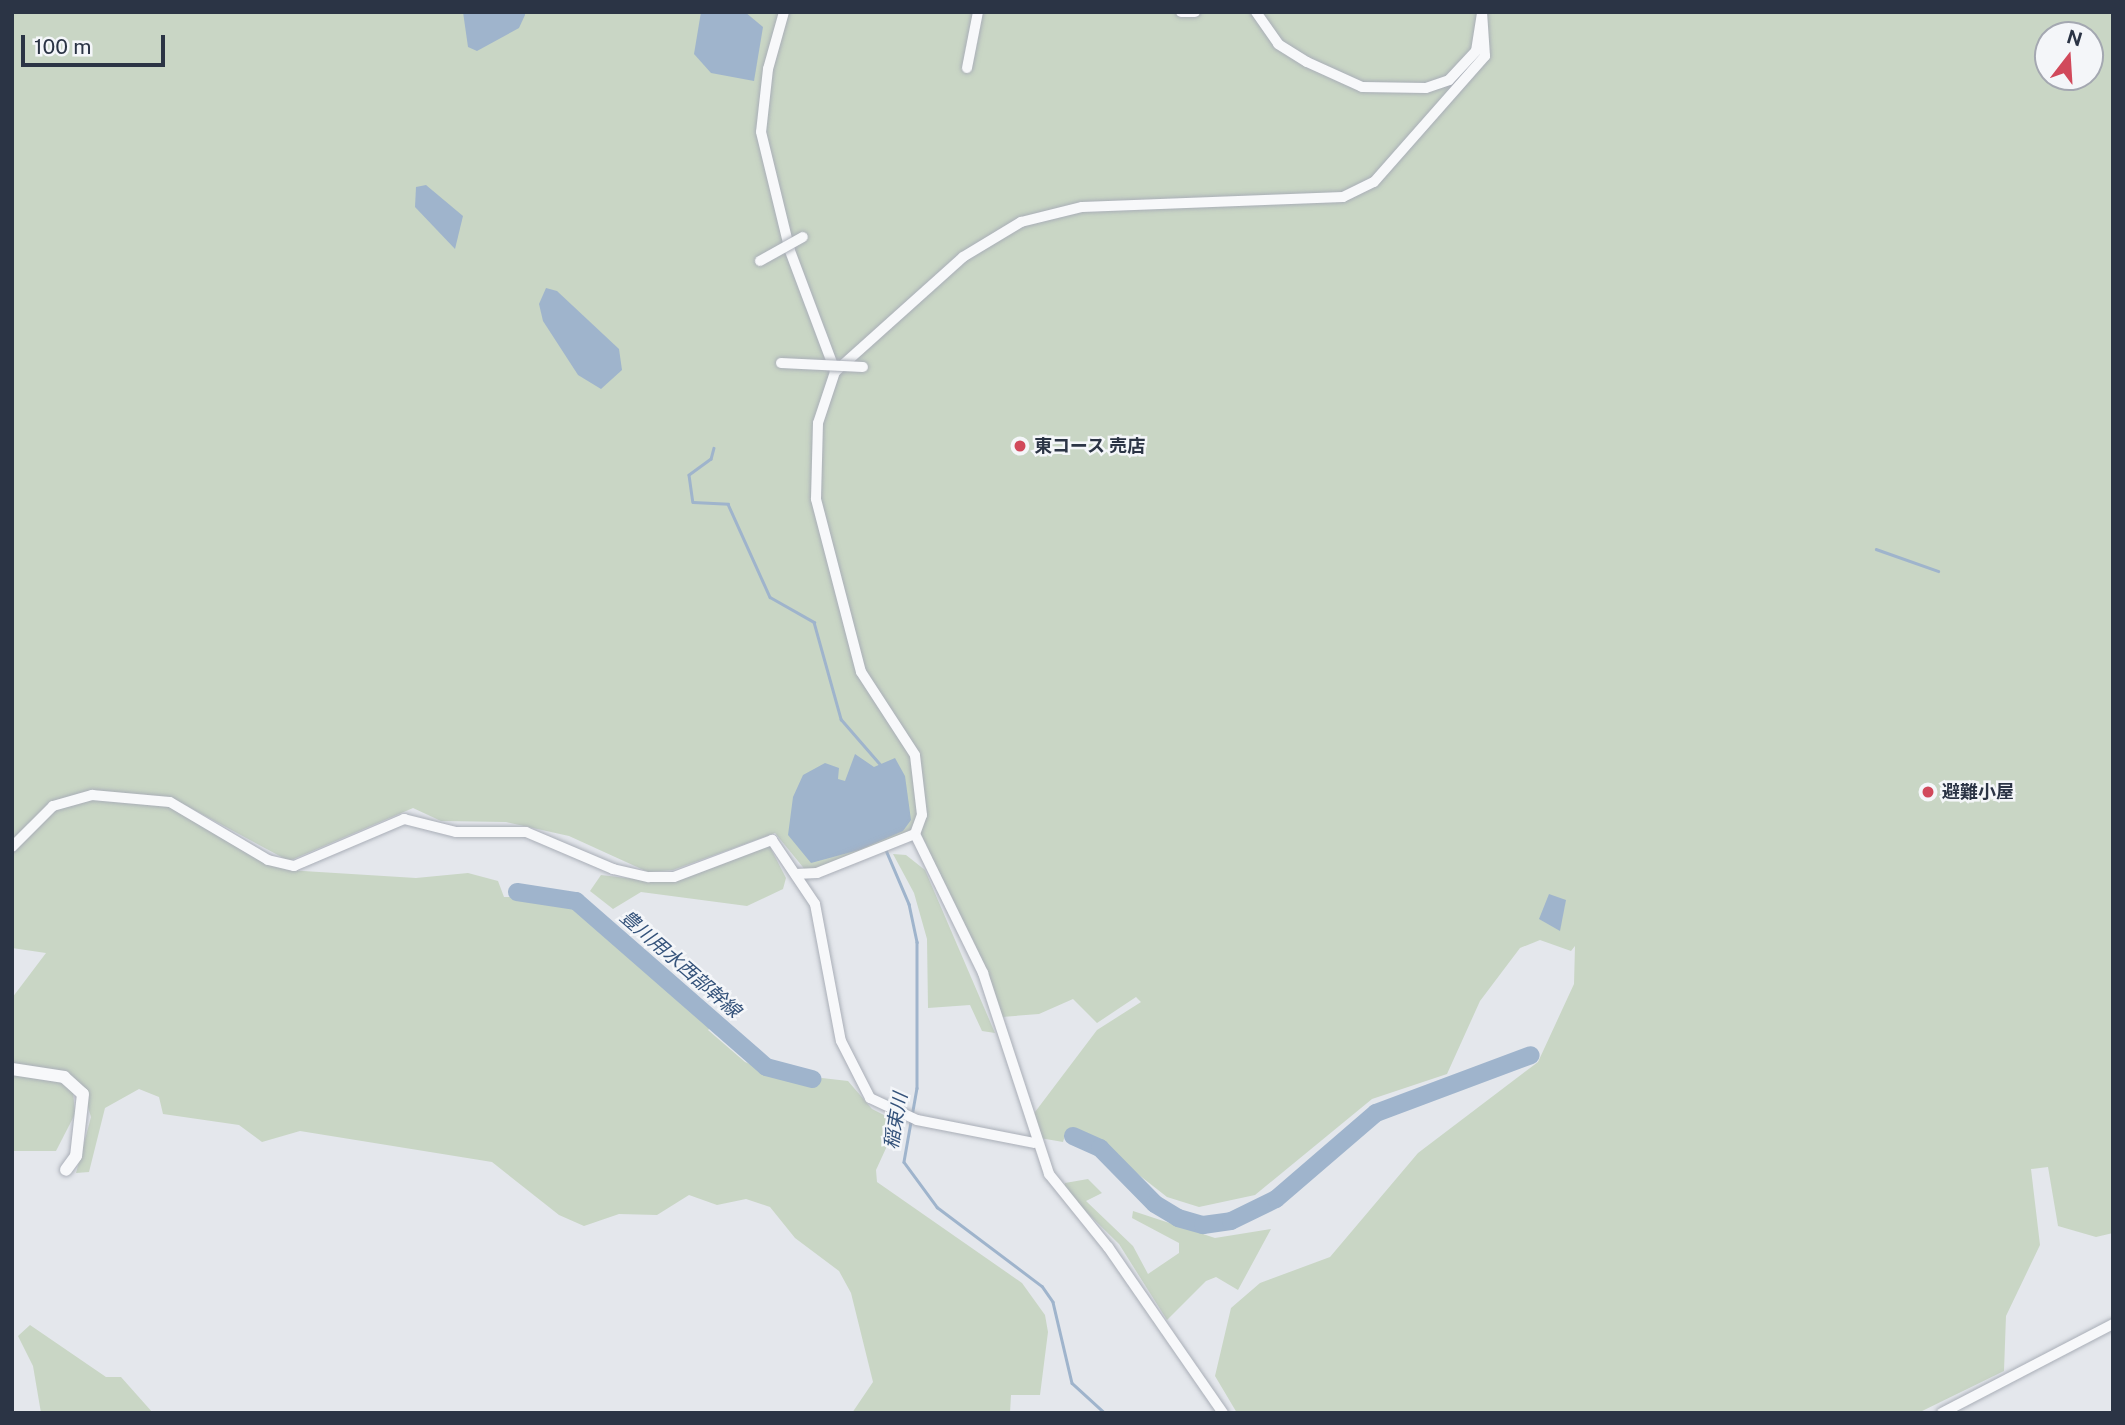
<!DOCTYPE html>
<html>
<head>
<meta charset="utf-8">
<style>
	body { margin:0 }
	#map { position:relative; width:2125px; height:1425px; overflow:hidden; background:#e4e7ec; font-family:"Public Sans","Noto Sans JP",sans-serif }
	div>[style] { position:absolute }
	.green>* { inset:0; background:#c9d6c5 }
	.water>* { inset:0; background:#9fb4cc }
	.stream>* { height:2.5px; margin:-1.25px; padding:0 1.25px; transform-origin:1.25px; border-radius:1.25px; background:#9fb4cc }
	.river>* { height:18px; margin:-9px; padding:0 9px; transform-origin:9px; border-radius:9px; background:#9fb4cc }
	.roads { filter:drop-shadow(0 0 2px #a9aeb7) drop-shadow(0 0 2px #a9aeb7) }
	.minor>* { height:10px; margin:-5px; padding:0 5px; transform-origin:5px; border-radius:5px; background:#f7f8fa }
	.tertiary>* { height:12px; margin:-6px; padding:0 6px; transform-origin:6px; border-radius:6px; background:#f7f8fa }
	.bridges { filter:drop-shadow(0 0 2px #a9aeb7) drop-shadow(0 0 2px #a9aeb7) }
	.minor-bridge>* { height:10px; margin:-5px; padding:0 5px; transform-origin:5px; border-radius:5px; background:#f7f8fa }
	.dots>* { width:19px; height:19px; translate:-50% -50%; box-sizing:border-box; border:4px solid #f4f6f9; border-radius:50% }
	span { translate:-50% -50%; white-space:nowrap; text-align:center; line-height:1.15; -webkit-text-stroke:5px #f4f6f9; paint-order:stroke }
	.poi-label { font-size:18px; color:#2b3445; font-weight:700 }
	.left { translate:0 -50%; text-align:left }
	.water-label { font-size:19px; color:#34527a; font-style:italic }
	.frame { position:absolute; inset:0; border:14px solid #2b3445; pointer-events:none }
	.north { position:absolute; left:2034px; top:21px; width:70px; height:70px; box-sizing:border-box; background:#f4f6f9; border:2px solid #a4a8b1; border-radius:50%; rotate:17deg; font-size:19px; font-weight:700; line-height:28px; text-align:center; color:#2b3445 }
	.north::after { content:''; display:block; margin:auto; width:24px; height:32px; background:#d1495b; clip-path:polygon(50% 0,100% 100%,50% 72%,0 100%) }
	.scale { position:absolute; left:21px; top:35px; width:144px; height:32px; box-sizing:border-box; border:4px solid #2b3445; border-top:0; padding-left:9px; font-size:21px; line-height:24px; white-space:nowrap; color:#2b3445; -webkit-text-stroke:5px #f4f6f9; paint-order:stroke }
</style>
</head>
<body>
<div id="map">
	<div class="green">
		<div style="clip-path:polygon(evenodd,12px 12px,2113px 12px,2113px 1233px,2096px 1237px,2058px 1226px,2048px 1167px,2031px 1169px,2040px 1245px,2006px 1316px,2004px 1371px,1918px 1413px,1237px 1413px,1215px 1376px,1231px 1308px,1260px 1283px,1330px 1257px,1418px 1153px,1538px 1062px,1574px 984px,1575px 946px,1571px 951px,1540px 940px,1520px 948px,1480px 1001px,1447px 1074px,1372px 1099px,1255px 1195px,1199px 1207px,1167px 1197px,1083px 1131px,1066px 1132px,1063px 1142px,1040px 1138px,1032px 1116px,1097px 1030px,1141px 1002px,1136px 997px,1097px 1023px,1073px 999px,1039px 1014px,1002px 1017px,921px 834px,907px 833px,807px 872px,775px 833px,673px 870px,648px 872px,569px 836px,506px 822px,441px 821px,413px 808px,289px 861px,172px 798px,101px 792px,58px 800px,12px 843px,12px 12px,2048px 35px,2090px 35px,2090px 77px,2048px 77px,2048px 35px)"></div>
		<div style="clip-path:polygon(81px 799px,162px 803px,287px 870px,416px 878px,468px 873px,498px 881px,504px 897px,553px 896px,580px 908px,713px 1025px,708px 1030px,745px 1062px,801px 1085px,822px 1078px,848px 1081px,872px 1109px,898px 1122px,876px 1170px,877px 1182px,1022px 1283px,1045px 1315px,1048px 1332px,1040px 1395px,1011px 1395px,1010px 1413px,852px 1413px,873px 1382px,851px 1293px,839px 1271px,795px 1238px,770px 1207px,746px 1199px,717px 1205px,689px 1195px,657px 1215px,619px 1214px,584px 1226px,559px 1215px,492px 1162px,300px 1131px,262px 1142px,239px 1125px,163px 1114px,159px 1097px,139px 1089px,105px 1108px,89px 1172px,76px 1173px,91px 1117px,82px 1087px,12px 1067px,12px 998px,46px 953px,12px 948px,12px 852px,57px 807px)"></div>
		<div style="clip-path:polygon(769px 845px,786px 878px,783px 889px,747px 906px,641px 892px,613px 909px,590px 891px,601px 875px,651px 881px)"></div>
		<div style="clip-path:polygon(893px 854px,906px 855px,925px 870px,995px 1033px,982px 1031px,970px 1005px,928px 1008px,927px 939px,914px 893px)"></div>
		<div style="clip-path:polygon(12px 1075px,58px 1081px,73px 1091px,75px 1114px,56px 1151px,12px 1151px)"></div>
		<div style="clip-path:polygon(1088px 1179px,1102px 1193px,1086px 1201px,1133px 1246px,1148px 1274px,1179px 1253px,1179px 1243px,1132px 1218px,1133px 1211px,1215px 1238px,1271px 1229px,1238px 1290px,1216px 1277px,1206px 1281px,1167px 1320px,1119px 1244px,1064px 1190px,1065px 1183px)"></div>
		<div style="clip-path:polygon(30px 1325px,106px 1377px,121px 1377px,153px 1413px,41px 1413px,33px 1366px,18px 1336px)"></div>
	</div>
	<div class="water">
		<div style="clip-path:polygon(463px 12px,525px 12px,525px 15px,519px 28px,477px 51px,468px 47px)"></div>
		<div style="clip-path:polygon(701px 12px,745px 12px,763px 27px,754px 81px,711px 73px,694px 54px)"></div>
		<div style="clip-path:polygon(426px 185px,463px 216px,455px 249px,415px 207px,416px 187px)"></div>
		<div style="clip-path:polygon(546px 288px,557px 291px,619px 349px,622px 370px,601px 389px,578px 375px,543px 321px,539px 304px)"></div>
		<div style="clip-path:polygon(855px 754px,874px 767px,895px 758px,905px 776px,911px 820px,903px 831px,859px 850px,811px 863px,788px 835px,793px 797px,803px 775px,825px 763px,839px 768px,838px 779px,845px 781px)"></div>
		<div style="clip-path:polygon(1549px 894px,1566px 900px,1560px 931px,1539px 919px)"></div>
	</div>
	<div class="stream">
		<div style="left:714px;top:448px;width:11px;rotate:105deg"></div>
		<div style="left:711px;top:459px;width:27px;rotate:144deg"></div>
		<div style="left:689px;top:475px;width:27px;rotate:82deg"></div>
		<div style="left:693px;top:502px;width:35px;rotate:3deg"></div>
		<div style="left:728px;top:504px;width:102px;rotate:65.7deg"></div>
		<div style="left:770px;top:597px;width:51px;rotate:29.6deg"></div>
		<div style="left:814px;top:622px;width:101px;rotate:74.4deg"></div>
		<div style="left:841px;top:719px;width:60px;rotate:49.1deg"></div>
		<div style="left:1876px;top:549px;width:66px;rotate:19.5deg"></div>
		<div style="left:886px;top:850px;width:59px;rotate:66.9deg"></div>
		<div style="left:909px;top:904px;width:39px;rotate:78deg"></div>
		<div style="left:917px;top:942px;width:146px;rotate:90deg"></div>
		<div style="left:917px;top:1088px;width:75px;rotate:100deg"></div>
		<div style="left:904px;top:1162px;width:56px;rotate:53.7deg"></div>
		<div style="left:937px;top:1207px;width:131px;rotate:37deg"></div>
		<div style="left:1042px;top:1286px;width:19px;rotate:55deg"></div>
		<div style="left:1053px;top:1302px;width:83px;rotate:76.8deg"></div>
		<div style="left:1072px;top:1383px;width:45px;rotate:42.3deg"></div>
	</div>
	<div class="river">
		<div style="left:517px;top:892px;width:60px;rotate:8.7deg"></div>
		<div style="left:576px;top:901px;width:252px;rotate:41.1deg"></div>
		<div style="left:766px;top:1067px;width:48px;rotate:14.6deg"></div>
		<div style="left:1073px;top:1136px;width:30px;rotate:24deg"></div>
		<div style="left:1100px;top:1148px;width:78px;rotate:45.5deg"></div>
		<div style="left:1155px;top:1204px;width:27px;rotate:31deg"></div>
		<div style="left:1178px;top:1218px;width:26px;rotate:16deg"></div>
		<div style="left:1203px;top:1225px;width:28px;rotate:-8deg"></div>
		<div style="left:1231px;top:1221px;width:50px;rotate:-26.1deg"></div>
		<div style="left:1276px;top:1199px;width:132px;rotate:-40.7deg"></div>
		<div style="left:1376px;top:1113px;width:165px;rotate:-20.5deg"></div>
	</div>
	<div class="roads">
		<div class="minor">
			<div style="left:784px;top:12px;width:59px;rotate:105.7deg"></div>
			<div style="left:768px;top:69px;width:63px;rotate:96.3deg"></div>
			<div style="left:761px;top:132px;width:122px;rotate:76.3deg"></div>
			<div style="left:790px;top:251px;width:128px;rotate:69.4deg"></div>
			<div style="left:1181px;top:12px;width:14px"></div>
			<div style="left:1256px;top:12px;width:39px;rotate:55deg"></div>
			<div style="left:1278px;top:44px;width:34px;rotate:32deg"></div>
			<div style="left:1307px;top:62px;width:60px;rotate:24.4deg"></div>
			<div style="left:1362px;top:87px;width:64px;rotate:0.9deg"></div>
			<div style="left:1426px;top:88px;width:24px;rotate:-19deg"></div>
			<div style="left:1449px;top:80px;width:40px;rotate:-47deg"></div>
			<div style="left:1476px;top:51px;width:39px;rotate:-81deg"></div>
			<div style="left:967px;top:68px;width:57px;rotate:-78.9deg"></div>
			<div style="left:915px;top:834px;width:155px;rotate:63.9deg"></div>
			<div style="left:983px;top:973px;width:212px;rotate:71.8deg"></div>
			<div style="left:1049px;top:1174px;width:94px;rotate:51.1deg"></div>
			<div style="left:1108px;top:1247px;width:202px;rotate:55.3deg"></div>
			<div style="left:12px;top:847px;width:58px;rotate:-45deg"></div>
			<div style="left:53px;top:806px;width:41px;rotate:-15.8deg"></div>
			<div style="left:92px;top:795px;width:78px;rotate:5.1deg"></div>
			<div style="left:170px;top:802px;width:114px;rotate:30.6deg"></div>
			<div style="left:268px;top:860px;width:27px;rotate:13deg"></div>
			<div style="left:294px;top:866px;width:120px;rotate:-23.1deg"></div>
			<div style="left:404px;top:819px;width:54px;rotate:14deg"></div>
			<div style="left:456px;top:832px;width:70px"></div>
			<div style="left:526px;top:832px;width:95px;rotate:23deg"></div>
			<div style="left:613px;top:869px;width:37px;rotate:13deg"></div>
			<div style="left:649px;top:877px;width:25px"></div>
			<div style="left:674px;top:877px;width:105px;rotate:-20.7deg"></div>
			<div style="left:772px;top:840px;width:77px;rotate:56.1deg"></div>
			<div style="left:815px;top:904px;width:139px;rotate:79.3deg"></div>
			<div style="left:841px;top:1041px;width:64px;rotate:63deg"></div>
			<div style="left:870px;top:1098px;width:52px;rotate:25.1deg"></div>
			<div style="left:917px;top:1120px;width:119px;rotate:11.1deg"></div>
			<div style="left:796px;top:874px;width:21px;rotate:-3deg"></div>
			<div style="left:817px;top:873px;width:105px;rotate:-21.7deg"></div>
			<div style="left:915px;top:834px;width:20px;rotate:-70deg"></div>
			<div style="left:922px;top:815px;width:60px;rotate:-96.7deg"></div>
			<div style="left:915px;top:755px;width:99px;rotate:-123deg"></div>
			<div style="left:861px;top:672px;width:179px;rotate:-104.6deg"></div>
			<div style="left:816px;top:499px;width:76px;rotate:-88.5deg"></div>
			<div style="left:818px;top:423px;width:54px;rotate:-71.6deg"></div>
			<div style="left:835px;top:372px;width:172px;rotate:-41.9deg"></div>
			<div style="left:963px;top:257px;width:68px;rotate:-31.1deg"></div>
			<div style="left:1021px;top:222px;width:63px;rotate:-13.8deg"></div>
			<div style="left:1082px;top:207px;width:261px;rotate:-2.2deg"></div>
			<div style="left:1343px;top:197px;width:34px;rotate:-26deg"></div>
			<div style="left:1374px;top:182px;width:168px;rotate:-48.6deg"></div>
			<div style="left:1485px;top:56px;width:44px;rotate:-93.9deg"></div>
			<div style="left:1942px;top:1413px;width:193px;rotate:-27.5deg"></div>
		</div>
		<div class="tertiary">
			<div style="left:12px;top:1069px;width:53px;rotate:8.7deg"></div>
			<div style="left:64px;top:1077px;width:25px;rotate:42deg"></div>
			<div style="left:83px;top:1094px;width:62px;rotate:96.4deg"></div>
			<div style="left:76px;top:1156px;width:17px;rotate:126deg"></div>
		</div>
	</div>
	<div class="bridges">
		<div class="minor-bridge">
			<div style="left:760px;top:261px;width:49px;rotate:-29.2deg"></div>
			<div style="left:781px;top:363px;width:82px;rotate:2.8deg"></div>
		</div>
	</div>
	<div class="dots">
		<div style="left:1020px;top:446px;background:#d1495b"></div>
		<div style="left:1928px;top:792px;background:#d1495b"></div>
	</div>
	<div class="poi-label">
		<span class="left" style="left:1034px;top:446px">東コース 売店</span>
		<span class="left" style="left:1942px;top:792px">避難小屋</span>
	</div>
	<div class="water-label">
		<span style="left:680px;top:964px;rotate:41deg">豊川用水西部幹線</span>
		<span style="left:896px;top:1121px;rotate:-80deg">稲束川</span>
	</div>
	<div class="frame"></div>
	<div class="north">N</div>
	<div class="scale">100 m</div>
</div>
</body>
</html>
